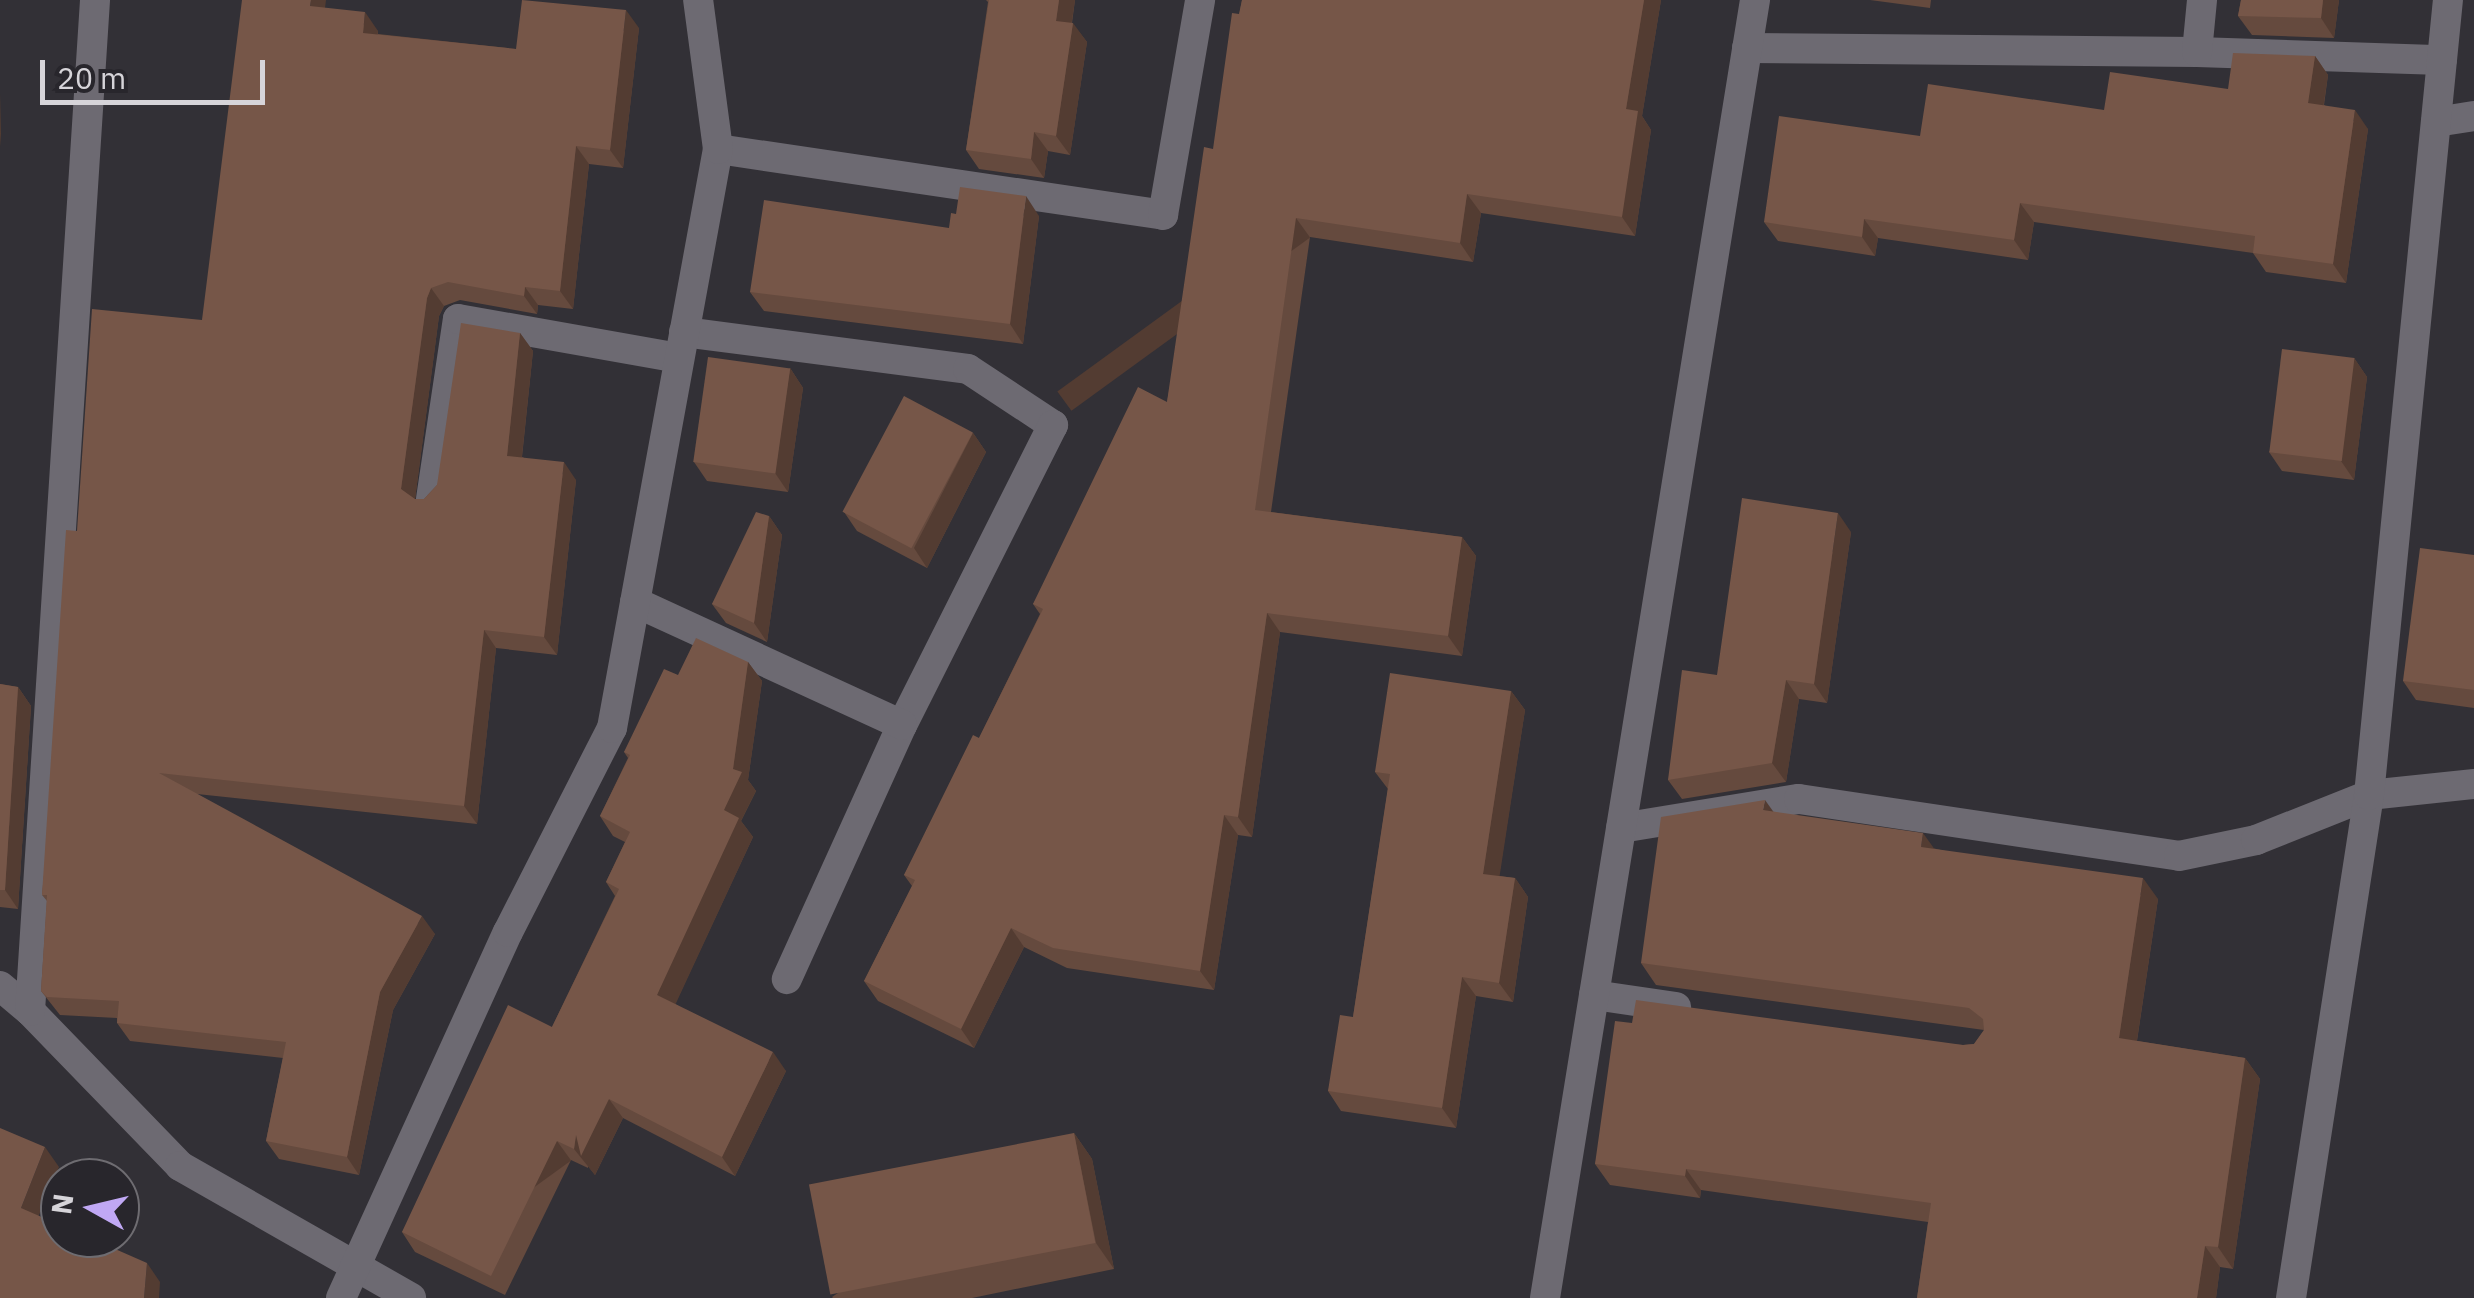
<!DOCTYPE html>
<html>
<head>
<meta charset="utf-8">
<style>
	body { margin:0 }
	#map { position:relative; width:2474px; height:1298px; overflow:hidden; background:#323036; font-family:"IBM Plex Sans",sans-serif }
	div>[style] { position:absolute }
	.minor>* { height:30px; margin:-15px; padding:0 15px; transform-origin:15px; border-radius:15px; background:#6d6a72 }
	.wall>* { inset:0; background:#654a3e }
	.shaded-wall>* { inset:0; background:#533c32; transform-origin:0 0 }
	.building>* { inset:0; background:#765648; transform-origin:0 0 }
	span { translate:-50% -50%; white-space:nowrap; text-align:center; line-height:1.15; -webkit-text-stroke:8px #28262c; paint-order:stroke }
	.north { position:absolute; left:40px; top:1158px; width:100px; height:100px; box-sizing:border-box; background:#28262c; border:2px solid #6e6c71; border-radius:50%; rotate:278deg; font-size:28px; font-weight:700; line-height:40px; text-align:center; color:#d6d4d9 }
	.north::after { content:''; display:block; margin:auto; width:35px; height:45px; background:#c0a8f4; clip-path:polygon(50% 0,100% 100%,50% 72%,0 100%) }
	.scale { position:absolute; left:40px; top:60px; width:225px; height:45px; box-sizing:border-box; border:5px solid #d6d4d9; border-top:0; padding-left:12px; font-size:30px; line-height:35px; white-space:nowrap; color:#d6d4d9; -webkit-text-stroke:8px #28262c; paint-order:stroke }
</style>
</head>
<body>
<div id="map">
	<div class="minor">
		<div style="left:1747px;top:48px;width:450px;rotate:0.5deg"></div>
		<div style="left:2197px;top:52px;width:245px;rotate:1.9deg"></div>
		<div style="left:2197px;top:52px;width:52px;rotate:-84.5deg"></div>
		<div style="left:2436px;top:122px;width:38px;rotate:-9deg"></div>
		<div style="left:718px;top:149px;width:450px;rotate:8.4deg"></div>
		<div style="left:1163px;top:215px;width:218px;rotate:-80.2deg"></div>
		<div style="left:684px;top:332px;width:286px;rotate:7.4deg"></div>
		<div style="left:968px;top:369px;width:102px;rotate:33.4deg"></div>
		<div style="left:1053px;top:425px;width:336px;rotate:116.7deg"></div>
		<div style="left:902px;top:725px;width:279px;rotate:114.4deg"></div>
		<div style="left:431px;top:499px;width:182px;rotate:-81.5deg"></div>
		<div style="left:458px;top:319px;width:224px;rotate:10deg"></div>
		<div style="left:635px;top:602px;width:294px;rotate:24.7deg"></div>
		<div style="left:1621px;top:828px;width:180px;rotate:-9.3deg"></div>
		<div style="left:1799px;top:799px;width:384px;rotate:8.5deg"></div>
		<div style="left:2179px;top:856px;width:79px;rotate:-11.7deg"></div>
		<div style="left:2256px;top:840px;width:122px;rotate:-21.7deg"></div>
		<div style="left:2369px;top:795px;width:106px;rotate:-6deg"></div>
		<div style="left:0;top:986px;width:39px;rotate:40deg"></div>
		<div style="left:30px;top:1011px;width:216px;rotate:45.9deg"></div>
		<div style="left:180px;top:1166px;width:266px;rotate:29.7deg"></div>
		<div style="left:1594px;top:995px;width:83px;rotate:8.3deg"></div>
		<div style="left:30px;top:1011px;width:1013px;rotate:-86.32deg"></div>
		<div style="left:341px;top:1298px;width:402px;rotate:-65.5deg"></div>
		<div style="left:508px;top:932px;width:229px;rotate:-63deg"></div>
		<div style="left:612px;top:728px;width:589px;rotate:-79.63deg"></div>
		<div style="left:718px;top:149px;width:150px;rotate:-97.6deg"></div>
		<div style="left:1545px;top:1298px;width:1315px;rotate:-80.81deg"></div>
		<div style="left:2291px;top:1298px;width:509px;rotate:-81.19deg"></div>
		<div style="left:2369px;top:795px;width:799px;rotate:-84.33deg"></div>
	</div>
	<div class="wall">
		<div style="clip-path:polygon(986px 0,1075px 0,1072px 23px,1087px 42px,1070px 155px,1048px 151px,1044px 178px,979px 169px,966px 150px,988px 2px)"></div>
		<div style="clip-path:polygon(1242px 0,1661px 0,1642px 116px,1651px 130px,1635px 236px,1481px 213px,1473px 262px,1310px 237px,1271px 512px,1462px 537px,1476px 556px,1462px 656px,1280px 632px,1252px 837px,1238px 835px,1214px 990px,1067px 968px,1024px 947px,974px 1048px,878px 1001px,864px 981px,912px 886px,904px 875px,979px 738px,1040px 614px,1033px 604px,1167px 402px)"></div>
		<div style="clip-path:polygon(1870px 0,1931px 0,1930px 8px)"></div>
		<div style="clip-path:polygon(2241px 0,2339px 0,2334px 38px,2252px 35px,2238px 16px)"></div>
		<div style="clip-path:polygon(325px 8px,378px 31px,378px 34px,516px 49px,639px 28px,623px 168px,589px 164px,573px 309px,538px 305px,537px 314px,460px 300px,444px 306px,439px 316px,415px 499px,424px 499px,437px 485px,520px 333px,533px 351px,522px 457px,576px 480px,557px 655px,496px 648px,477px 824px,197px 794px,435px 934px,393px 1010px,359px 1175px,279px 1159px,266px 1141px,283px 1058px,130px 1041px,117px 1023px,117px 1018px,60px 1015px,41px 991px,47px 901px,42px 895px,77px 531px,202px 320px)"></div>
		<div style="clip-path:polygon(2315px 56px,2328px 75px,2324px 105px,2368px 129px,2346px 283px,2266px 272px,2253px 253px,2034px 222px,2028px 260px,1878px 238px,1875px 256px,1778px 241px,1764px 222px,1920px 136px,2104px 110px,2228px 89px)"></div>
		<div style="clip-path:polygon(956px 214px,1039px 216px,1023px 344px,764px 311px,750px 292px,949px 228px)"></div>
		<div style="clip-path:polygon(2354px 358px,2367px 377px,2354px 480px,2282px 471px,2269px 452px)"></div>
		<div style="clip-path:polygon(790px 368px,803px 388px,788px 492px,707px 481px,694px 462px)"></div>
		<div style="clip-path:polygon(973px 433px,986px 452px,927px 568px,857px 531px,844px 512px)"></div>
		<div style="clip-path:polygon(769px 516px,782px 535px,767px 642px,726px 623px,712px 604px)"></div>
		<div style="clip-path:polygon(1851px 532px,1827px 703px,1799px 699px,1786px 782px,1682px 799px,1668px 780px,1717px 675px)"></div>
		<div style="clip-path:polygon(2474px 555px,2474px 708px,2416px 700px,2403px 681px)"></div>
		<div style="clip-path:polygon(748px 662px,762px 681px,748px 780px,756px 791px,741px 821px,753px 837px,675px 1004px,786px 1071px,735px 1176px,623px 1118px,595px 1175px,588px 1166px,588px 1168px,571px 1160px,505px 1295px,415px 1252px,402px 1232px,552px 1027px,615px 896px,606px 882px,625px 842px,613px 836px,600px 816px,628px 758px,624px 752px,678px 675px)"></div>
		<div style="clip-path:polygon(0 684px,18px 687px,31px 706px,18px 909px,0 907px)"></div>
		<div style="clip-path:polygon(1511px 691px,1525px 710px,1499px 876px,1515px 878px,1528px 897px,1513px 1002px,1476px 996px,1456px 1128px,1341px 1111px,1328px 1091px,1353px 1017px,1388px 789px,1375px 772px)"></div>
		<div style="clip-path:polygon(1773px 812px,2158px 899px,2137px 1041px,2245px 1058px,2260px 1079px,2233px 1269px,2220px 1267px,2216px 1298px,1917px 1298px,1928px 1222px,1701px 1190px,1700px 1198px,1610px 1185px,1595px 1164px,1632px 1023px,1963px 1045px,1974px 1044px,1984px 1030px,1656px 985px,1641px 963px)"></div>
		<div style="clip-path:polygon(1074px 1133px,1092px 1159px,1114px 1269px,972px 1298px,833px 1298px,832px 1297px)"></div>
	</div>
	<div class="shaded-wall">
		<div style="clip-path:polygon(311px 0,326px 0,323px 24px,310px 6px)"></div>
		<div style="clip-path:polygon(1059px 0,1075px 0,1069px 40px,1056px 21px)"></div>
		<div style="clip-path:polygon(1644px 0,1661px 0,1642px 116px,1651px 130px,1635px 236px,1622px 217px,1626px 109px)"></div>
		<div style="clip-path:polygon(2323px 0,2339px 0,2334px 38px,2321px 18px)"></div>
		<div style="clip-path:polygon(626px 10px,639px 28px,623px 168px,610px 150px)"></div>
		<div style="clip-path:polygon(365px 12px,378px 31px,376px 51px,363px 33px)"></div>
		<div style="clip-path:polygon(1073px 23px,1087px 42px,1070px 155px,1056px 136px)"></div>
		<div style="clip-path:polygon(2315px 56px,2328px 75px,2321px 122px,2308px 103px)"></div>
		<div style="clip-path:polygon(0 93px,1px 134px,0 147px)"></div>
		<div style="clip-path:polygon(2355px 110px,2368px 129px,2346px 283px,2333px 264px)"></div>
		<div style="clip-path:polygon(1034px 132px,1048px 151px,1044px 178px,1031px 159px)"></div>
		<div style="clip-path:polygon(576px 146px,589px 164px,573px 309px,560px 291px)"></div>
		<div style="clip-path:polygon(1467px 194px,1481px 213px,1473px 262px,1460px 243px)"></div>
		<div style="clip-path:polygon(1026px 196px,1039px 216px,1023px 344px,1010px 324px)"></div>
		<div style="clip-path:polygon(2020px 203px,2034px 222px,2028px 260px,2014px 240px)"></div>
		<div style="left:1296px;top:218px;width:24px;height:295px;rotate:54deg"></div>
		<div style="clip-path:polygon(1864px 219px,1878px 238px,1875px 256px,1862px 237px)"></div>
		<div style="clip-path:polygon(525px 287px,538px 305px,537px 314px,524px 296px)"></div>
		<div style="clip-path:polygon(431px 288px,444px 306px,439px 316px,414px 507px,401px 489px,427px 298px)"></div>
		<div style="clip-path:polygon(520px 333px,533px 351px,520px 474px,507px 456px)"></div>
		<div style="clip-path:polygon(2354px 358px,2367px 377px,2354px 480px,2341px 461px)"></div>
		<div style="clip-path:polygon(790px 368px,803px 388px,788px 492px,775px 473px)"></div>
		<div style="clip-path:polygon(973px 433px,986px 452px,927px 568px,914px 548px)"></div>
		<div style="clip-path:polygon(564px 462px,576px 480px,557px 655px,544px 637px)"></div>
		<div style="clip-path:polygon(1838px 513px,1851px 532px,1827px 703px,1814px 684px)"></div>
		<div style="clip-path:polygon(769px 516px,782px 535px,767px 642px,754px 623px)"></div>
		<div style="clip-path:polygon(1462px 537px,1476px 556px,1462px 656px,1448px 636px)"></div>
		<div style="clip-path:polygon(1267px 613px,1280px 632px,1252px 837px,1238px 817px)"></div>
		<div style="clip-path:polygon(484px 630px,496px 648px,477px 824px,464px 806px)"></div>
		<div style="clip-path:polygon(748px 662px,762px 681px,748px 780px,756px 791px,741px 821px,753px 837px,671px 1014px,657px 995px,724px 810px,733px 769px)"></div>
		<div style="clip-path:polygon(1786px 680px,1799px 699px,1786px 782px,1772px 763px)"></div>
		<div style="clip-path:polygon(18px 687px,31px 706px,18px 909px,5px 890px)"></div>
		<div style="clip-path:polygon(1511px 691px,1525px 710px,1497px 893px,1483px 874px)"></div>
		<div style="clip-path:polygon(1765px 800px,1780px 821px,1763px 810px)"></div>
		<div style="clip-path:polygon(1224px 815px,1238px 835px,1214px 990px,1200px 971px)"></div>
		<div style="clip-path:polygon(1923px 833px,1938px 854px,1921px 847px)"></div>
		<div style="clip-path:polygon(1515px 878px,1528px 897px,1513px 1002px,1499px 983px)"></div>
		<div style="clip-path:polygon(2143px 878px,2158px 899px,2134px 1060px,2119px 1038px)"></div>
		<div style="clip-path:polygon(422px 916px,435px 934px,393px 1010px,359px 1175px,347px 1157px,380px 992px)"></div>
		<div style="clip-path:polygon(1011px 928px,1024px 947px,974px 1048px,961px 1029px)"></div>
		<div style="clip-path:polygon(1462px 977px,1476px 996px,1456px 1128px,1442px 1108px)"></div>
		<div style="clip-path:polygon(773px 1052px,786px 1071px,735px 1176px,722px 1157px)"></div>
		<div style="clip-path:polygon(2245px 1058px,2260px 1079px,2233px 1269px,2218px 1247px)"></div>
		<div style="clip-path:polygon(609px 1099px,623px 1118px,595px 1175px,574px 1149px,576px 1135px)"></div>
		<div style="clip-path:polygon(1074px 1133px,1092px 1159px,1114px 1269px,1096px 1243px)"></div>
		<div style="left:557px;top:1141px;width:24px;height:150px;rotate:54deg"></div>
		<div style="clip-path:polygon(45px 1147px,59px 1167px,34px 1227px,21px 1208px)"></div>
		<div style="clip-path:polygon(1686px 1169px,1701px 1190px,1700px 1198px,1685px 1176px)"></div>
		<div style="clip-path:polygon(2205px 1246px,2220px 1267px,2216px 1298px,2197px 1298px)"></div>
		<div style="clip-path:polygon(147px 1263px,160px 1282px,159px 1298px,144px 1298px)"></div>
	</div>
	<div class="building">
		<div style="clip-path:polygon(242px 0,311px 0,310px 6px,365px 12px,363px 33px,516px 49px,522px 0,626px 10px,610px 150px,576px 146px,560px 291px,525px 287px,524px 296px,448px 282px,431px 288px,427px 298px,401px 489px,415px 499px,424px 499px,437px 485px,461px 323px,520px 333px,507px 456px,564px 462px,544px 637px,484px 630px,464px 806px,159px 773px,422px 916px,380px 992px,347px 1157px,266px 1141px,286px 1042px,117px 1023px,119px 1001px,47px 997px,41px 991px,47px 895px,42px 895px,66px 530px,77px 531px,92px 309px,202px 320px)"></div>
		<div style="clip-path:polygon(989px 0,1059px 0,1056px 21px,1073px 23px,1056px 136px,1034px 132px,1031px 159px,966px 150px)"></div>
		<div style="clip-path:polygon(1242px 0,1644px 0,1626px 109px,1638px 111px,1622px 217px,1467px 194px,1460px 243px,1296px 218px,1255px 510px,1462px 537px,1448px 636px,1267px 613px,1238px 817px,1224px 815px,1200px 971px,1053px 948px,1011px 928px,961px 1029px,864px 981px,915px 880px,904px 875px,973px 735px,979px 738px,1043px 609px,1033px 604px,1138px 387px,1167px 402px,1204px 147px,1213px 149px,1232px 13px,1239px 14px)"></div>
		<div style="clip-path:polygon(2241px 0,2323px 0,2321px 18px,2238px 16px)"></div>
		<div style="clip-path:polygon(2233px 53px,2315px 56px,2308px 103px,2355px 110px,2333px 264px,2253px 253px,2255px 236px,2020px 203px,2014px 240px,1864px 219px,1862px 237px,1764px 222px,1779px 116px,1920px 136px,1928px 84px,2104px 110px,2110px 72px,2228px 89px)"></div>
		<div style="clip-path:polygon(960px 187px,1026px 196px,1010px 324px,750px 292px,764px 200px,949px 228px,951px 213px,956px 214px)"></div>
		<div style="left:2282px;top:349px;width:73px;height:104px;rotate:7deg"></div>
		<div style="left:708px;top:357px;width:83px;height:106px;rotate:8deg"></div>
		<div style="left:904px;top:396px;width:78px;height:131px;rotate:28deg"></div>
		<div style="clip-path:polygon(1742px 498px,1838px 513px,1814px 684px,1786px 680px,1772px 763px,1668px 780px,1682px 670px,1717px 675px)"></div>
		<div style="clip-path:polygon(756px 512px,769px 516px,754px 623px,712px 604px)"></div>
		<div style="clip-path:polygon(2420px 548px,2474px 555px,2474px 690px,2403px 681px)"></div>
		<div style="clip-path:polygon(696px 638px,748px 662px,733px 769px,742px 772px,724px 810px,739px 818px,657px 995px,773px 1052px,722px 1157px,609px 1099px,581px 1156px,576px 1135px,574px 1149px,557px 1141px,491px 1276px,402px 1232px,508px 1005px,552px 1027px,619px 889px,606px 882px,630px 832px,600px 816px,630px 755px,624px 752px,664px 669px,678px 675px)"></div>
		<div style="clip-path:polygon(1390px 673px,1511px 691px,1483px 874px,1515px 878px,1499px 983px,1462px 977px,1442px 1108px,1328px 1091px,1340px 1015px,1353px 1017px,1390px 774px,1375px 772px)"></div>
		<div style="clip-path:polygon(0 684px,18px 687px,5px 890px,0 890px)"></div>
		<div style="clip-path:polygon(1765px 800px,1763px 810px,1923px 833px,1921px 847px,2143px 878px,2119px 1038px,2245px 1058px,2218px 1247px,2205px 1246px,2197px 1298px,1917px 1298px,1931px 1203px,1686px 1169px,1685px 1176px,1595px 1164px,1615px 1021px,1632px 1023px,1636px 1000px,1963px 1045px,1974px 1044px,1984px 1030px,1983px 1019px,1969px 1008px,1641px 963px,1661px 817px)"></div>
		<div style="clip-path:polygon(0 1128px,45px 1147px,21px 1208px,60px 1225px,60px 1238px,90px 1238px,147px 1263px,144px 1298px,0 1298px)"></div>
		<div style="left:1074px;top:1133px;width:112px;height:270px;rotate:79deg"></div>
	</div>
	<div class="north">N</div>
	<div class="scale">20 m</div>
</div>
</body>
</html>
